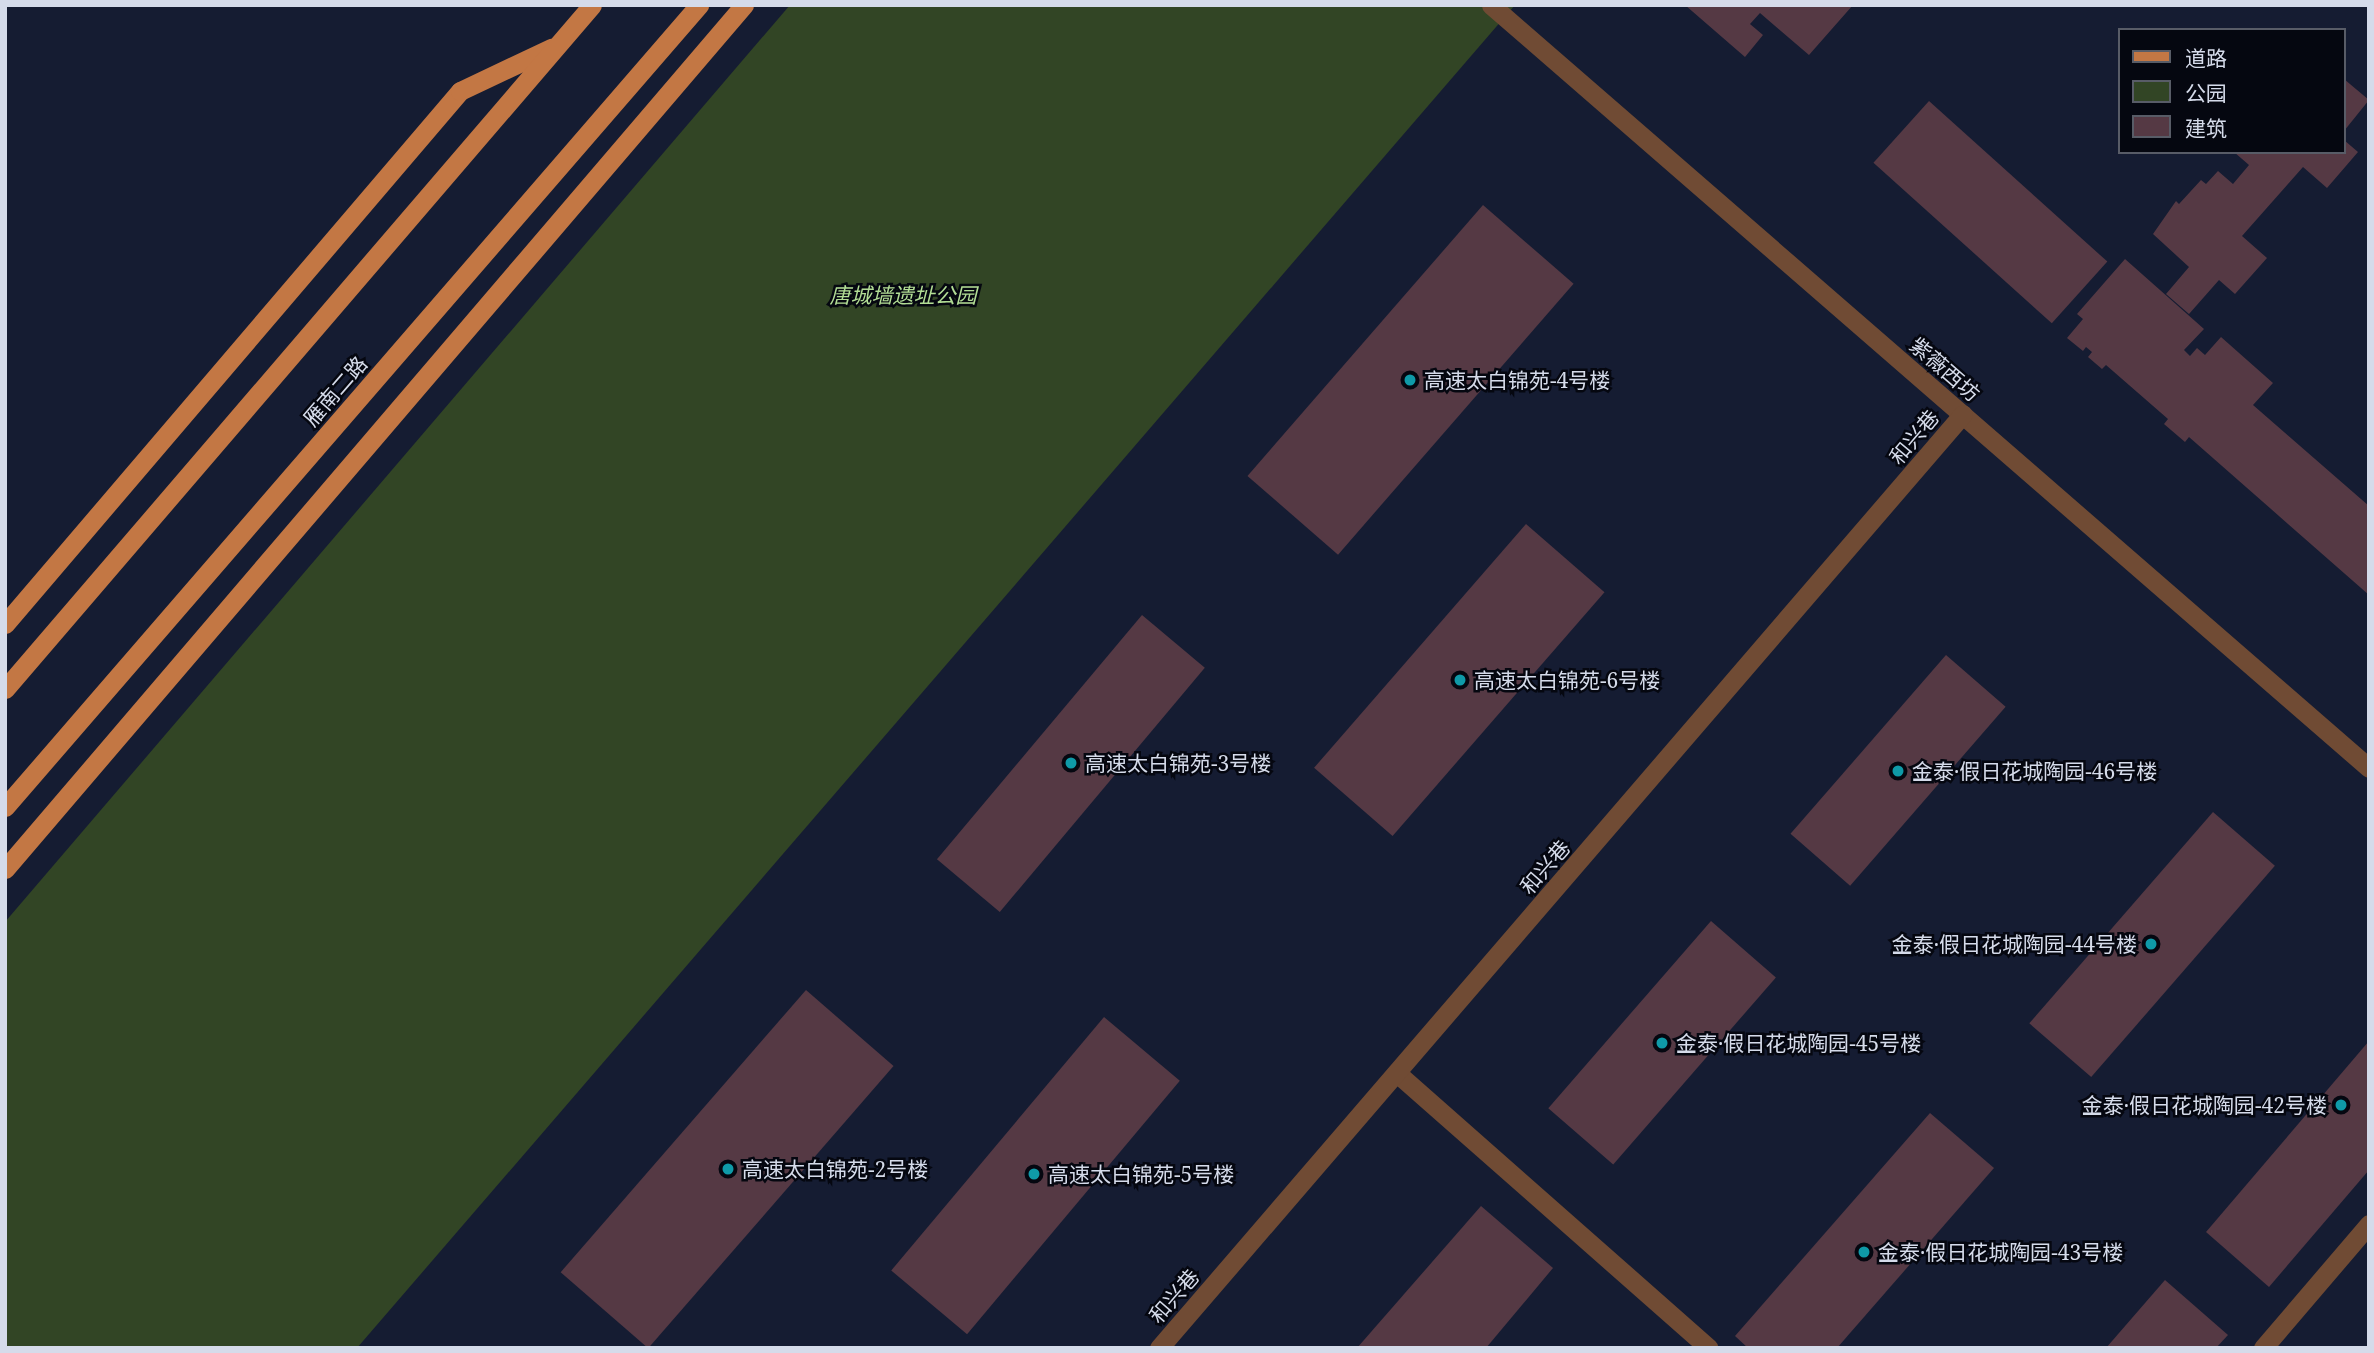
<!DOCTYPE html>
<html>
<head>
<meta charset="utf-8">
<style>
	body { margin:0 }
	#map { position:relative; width:2374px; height:1353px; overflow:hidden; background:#151c32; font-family:"Noto Serif","Noto Sans SC",serif }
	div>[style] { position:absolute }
	.green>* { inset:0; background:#324525 }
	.building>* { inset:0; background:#553944; transform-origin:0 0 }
	.minor>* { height:19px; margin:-9.5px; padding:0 9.5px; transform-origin:9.5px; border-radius:9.5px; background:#704b34 }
	.tertiary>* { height:19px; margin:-9.5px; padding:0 9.5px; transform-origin:9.5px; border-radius:9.5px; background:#704b34 }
	.primary>* { height:19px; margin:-9.5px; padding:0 9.5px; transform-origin:9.5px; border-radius:9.5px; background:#c37744 }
	.dots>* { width:19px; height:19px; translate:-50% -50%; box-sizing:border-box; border:4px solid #050710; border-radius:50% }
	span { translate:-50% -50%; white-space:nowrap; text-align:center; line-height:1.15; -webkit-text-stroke:5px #050710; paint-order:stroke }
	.park-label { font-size:21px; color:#b2dd95; font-style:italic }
	.street-label { font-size:21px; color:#d5dbea }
	.poi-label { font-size:21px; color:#d5dbea }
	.left { translate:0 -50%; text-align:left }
	.right { translate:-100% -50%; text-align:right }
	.frame { position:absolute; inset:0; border:7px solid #d5dbea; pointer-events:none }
	.legend { position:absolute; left:2118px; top:28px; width:228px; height:126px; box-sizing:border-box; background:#050710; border:2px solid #585c67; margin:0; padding:9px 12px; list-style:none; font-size:21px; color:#d5dbea }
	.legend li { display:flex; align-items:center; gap:14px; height:35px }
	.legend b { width:35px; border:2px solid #585c67 }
</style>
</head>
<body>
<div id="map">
	<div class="green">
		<div style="clip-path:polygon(790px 5px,1515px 5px,357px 1348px,5px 1348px,5px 922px)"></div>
	</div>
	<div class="building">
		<div style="clip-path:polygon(1685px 5px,1853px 5px,1809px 55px,1760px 13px,1750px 24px,1763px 35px,1745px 57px)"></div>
		<div style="clip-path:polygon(2344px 79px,2369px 100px,2344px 131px)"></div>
		<div style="left:1929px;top:101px;width:240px;height:83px;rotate:42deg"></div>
		<div style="clip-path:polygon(2344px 140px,2358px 152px,2327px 188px,2303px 167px,2242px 236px,2267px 258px,2235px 294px,2219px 280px,2189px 314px,2166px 294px,2189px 267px,2153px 234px,2176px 201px,2179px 204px,2201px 180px,2206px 184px,2218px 171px,2233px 184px,2249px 165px,2234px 152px,2344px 152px)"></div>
		<div style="left:1483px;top:205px;width:120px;height:359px;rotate:41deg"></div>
		<div style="clip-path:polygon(2125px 259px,2204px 329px,2184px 350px,2190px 356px,2197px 348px,2205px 355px,2221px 337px,2273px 383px,2253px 405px,2369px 506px,2369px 595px,2189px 437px,2185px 442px,2164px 424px,2168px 419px,2106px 365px,2102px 369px,2088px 357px,2092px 352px,2086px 347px,2083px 351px,2067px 338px,2083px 319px,2077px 314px)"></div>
		<div style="left:1526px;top:524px;width:104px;height:323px;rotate:41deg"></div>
		<div style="left:1142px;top:615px;width:82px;height:319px;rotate:40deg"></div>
		<div style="left:1946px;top:655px;width:79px;height:237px;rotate:41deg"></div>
		<div style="left:2213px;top:812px;width:82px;height:280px;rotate:41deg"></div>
		<div style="left:1711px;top:921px;width:86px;height:248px;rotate:41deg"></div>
		<div style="left:806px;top:990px;width:116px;height:374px;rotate:41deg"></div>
		<div style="left:1104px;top:1017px;width:99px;height:331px;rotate:40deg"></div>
		<div style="clip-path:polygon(2369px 1041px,2369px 1170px,2269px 1287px,2206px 1232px)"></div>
		<div style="clip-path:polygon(1930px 1113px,1994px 1168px,1837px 1348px,1748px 1348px,1735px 1336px)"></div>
		<div style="clip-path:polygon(1481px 1206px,1553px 1268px,1486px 1348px,1357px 1348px)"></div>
		<div style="clip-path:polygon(2165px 1280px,2228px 1335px,2216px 1348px,2106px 1348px)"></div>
	</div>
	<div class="minor">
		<div style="left:1398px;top:1074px;width:414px;rotate:41.4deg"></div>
		<div style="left:2263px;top:1348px;width:163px;rotate:-49.5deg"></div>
	</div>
	<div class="tertiary">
		<div style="left:1491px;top:5px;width:1163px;rotate:40.99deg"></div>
		<div style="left:1159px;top:1348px;width:1232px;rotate:-49.28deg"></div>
	</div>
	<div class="primary">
		<div style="left:5px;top:624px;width:701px;rotate:-49.51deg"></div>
		<div style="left:460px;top:91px;width:101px;rotate:-25.3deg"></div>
		<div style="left:5px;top:689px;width:901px;rotate:-49.36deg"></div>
		<div style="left:5px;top:807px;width:1061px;rotate:-49.13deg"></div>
		<div style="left:5px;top:869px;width:1137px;rotate:-49.46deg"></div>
	</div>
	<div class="dots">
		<div style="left:1410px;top:380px;background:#0f9aa8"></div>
		<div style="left:1460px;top:680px;background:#0f9aa8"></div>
		<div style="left:1071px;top:763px;background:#0f9aa8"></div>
		<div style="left:1898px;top:771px;background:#0f9aa8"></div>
		<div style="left:2151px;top:944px;background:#0f9aa8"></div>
		<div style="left:1662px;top:1043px;background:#0f9aa8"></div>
		<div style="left:2341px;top:1105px;background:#0f9aa8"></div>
		<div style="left:728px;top:1169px;background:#0f9aa8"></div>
		<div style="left:1034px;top:1174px;background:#0f9aa8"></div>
		<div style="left:1864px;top:1252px;background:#0f9aa8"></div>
	</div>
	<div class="park-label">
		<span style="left:903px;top:295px">唐城墙遗址公园</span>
	</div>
	<div class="street-label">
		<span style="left:1945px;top:369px;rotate:41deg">紫薇西坊</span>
		<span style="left:335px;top:391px;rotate:-49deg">雁南二路</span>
		<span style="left:1914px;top:437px;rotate:-50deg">和兴巷</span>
		<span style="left:1545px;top:867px;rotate:-49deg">和兴巷</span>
		<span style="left:1174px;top:1296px;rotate:-49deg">和兴巷</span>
	</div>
	<div class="poi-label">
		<span class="left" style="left:1424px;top:380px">高速太白锦苑-4号楼</span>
		<span class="left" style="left:1474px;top:680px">高速太白锦苑-6号楼</span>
		<span class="left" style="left:1085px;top:763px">高速太白锦苑-3号楼</span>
		<span class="left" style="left:1912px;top:771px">金泰·假日花城陶园-46号楼</span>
		<span class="right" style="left:2137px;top:944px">金泰·假日花城陶园-44号楼</span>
		<span class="left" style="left:1676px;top:1043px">金泰·假日花城陶园-45号楼</span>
		<span class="right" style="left:2327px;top:1105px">金泰·假日花城陶园-42号楼</span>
		<span class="left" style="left:742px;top:1169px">高速太白锦苑-2号楼</span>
		<span class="left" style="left:1048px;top:1174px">高速太白锦苑-5号楼</span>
		<span class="left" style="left:1878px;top:1252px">金泰·假日花城陶园-43号楼</span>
	</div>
	<div class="frame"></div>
	<ul class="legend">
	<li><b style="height:9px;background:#c37744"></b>道路</li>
	<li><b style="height:19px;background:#324525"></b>公园</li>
	<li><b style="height:19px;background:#553944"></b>建筑</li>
	</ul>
</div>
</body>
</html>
